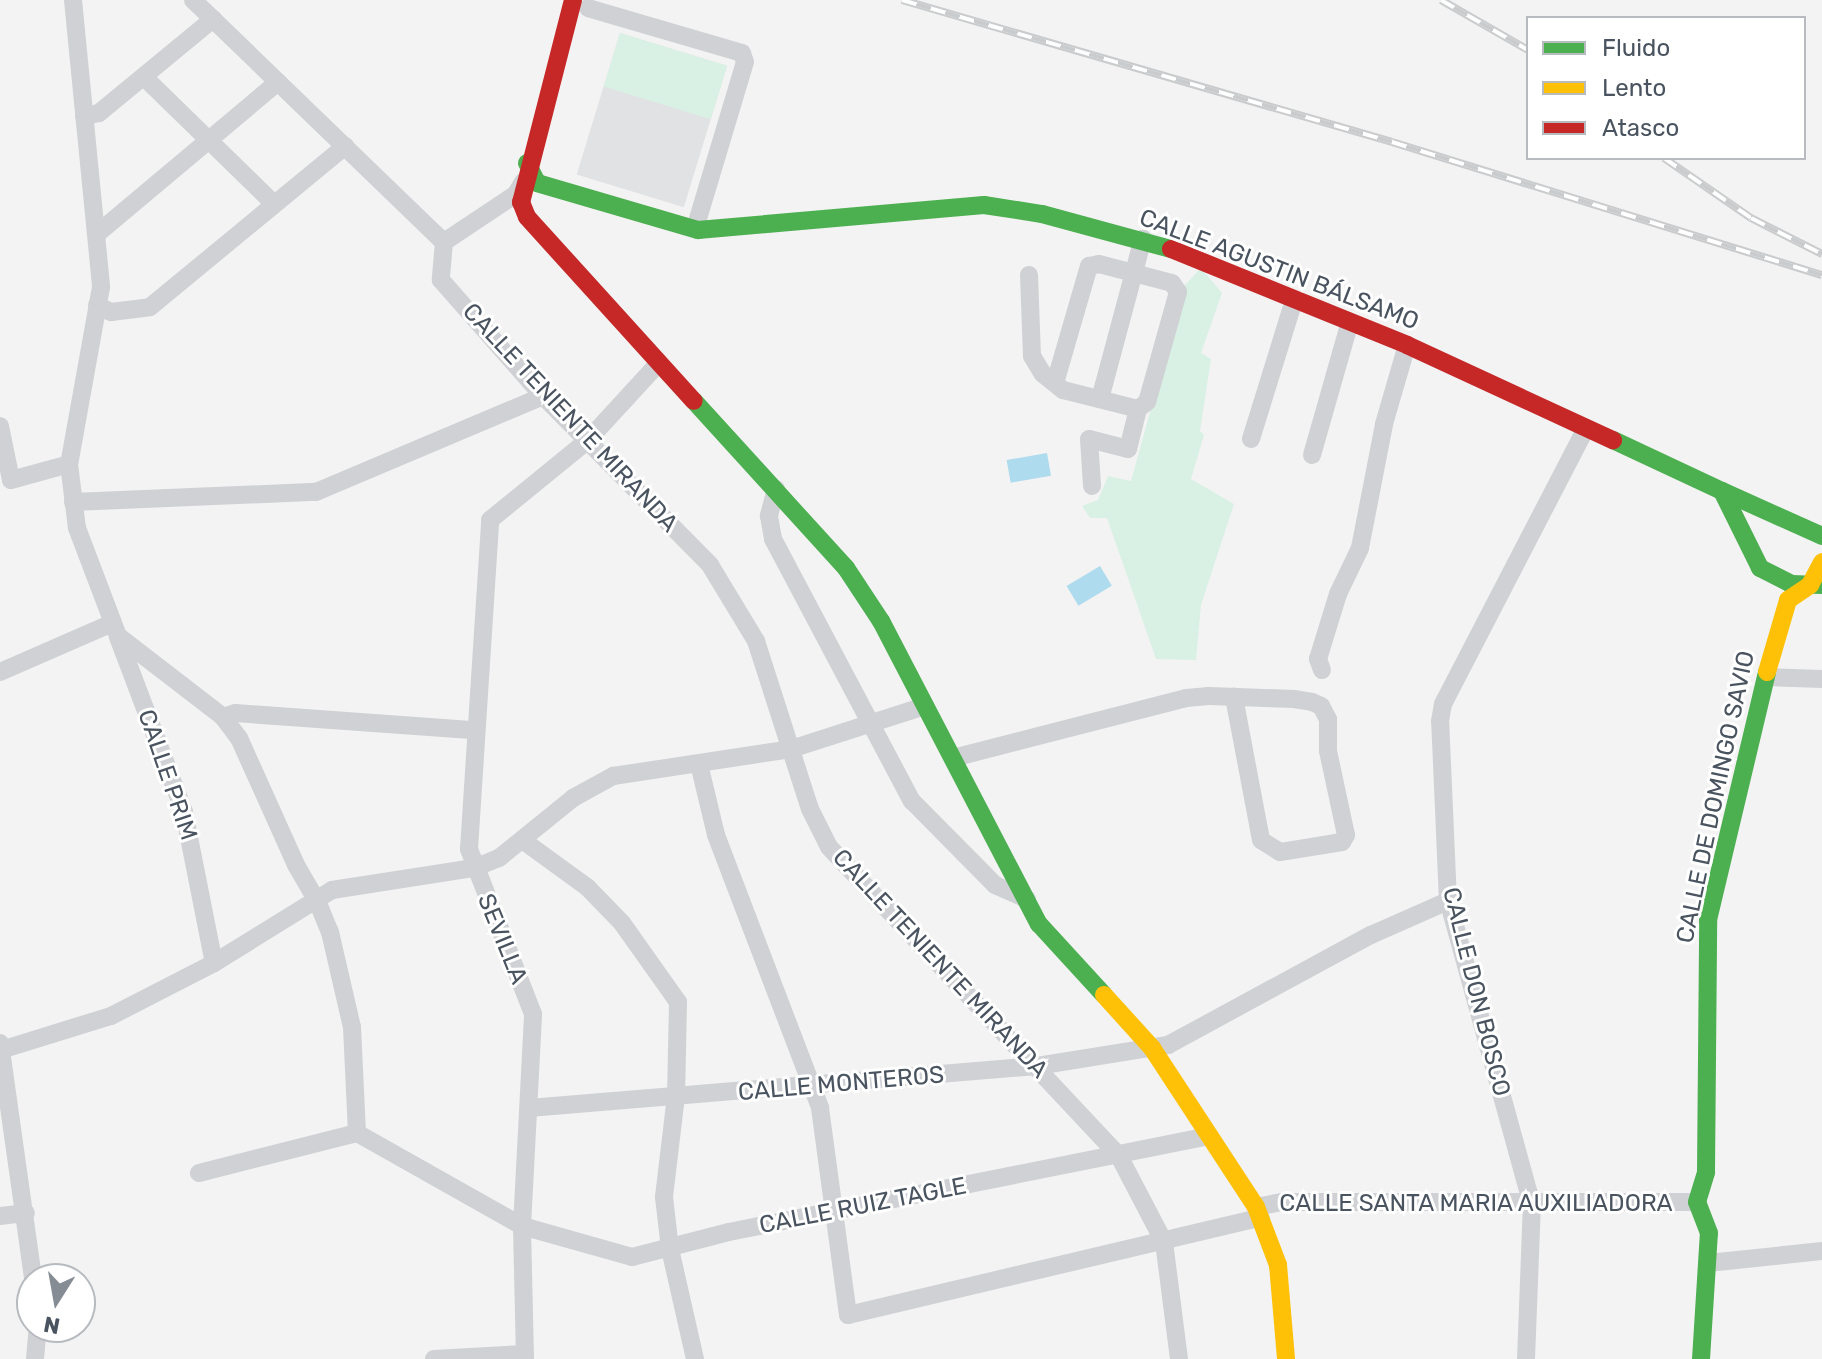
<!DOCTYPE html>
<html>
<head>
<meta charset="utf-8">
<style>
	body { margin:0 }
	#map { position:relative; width:1822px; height:1359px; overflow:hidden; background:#f3f3f3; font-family:Rubik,sans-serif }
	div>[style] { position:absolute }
	.education>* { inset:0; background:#e1e2e3; transform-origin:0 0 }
	.green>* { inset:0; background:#d9f1e4; transform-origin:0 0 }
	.water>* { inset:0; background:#aedbee; transform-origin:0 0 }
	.street>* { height:18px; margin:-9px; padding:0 9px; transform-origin:9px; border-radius:9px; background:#cfd1d4 }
	.fast>* { height:18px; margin:-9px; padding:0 9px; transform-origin:9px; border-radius:9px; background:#4caf50 }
	.slow>* { height:18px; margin:-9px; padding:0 9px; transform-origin:9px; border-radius:9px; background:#ffc107 }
	.jam>* { height:18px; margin:-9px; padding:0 9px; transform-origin:9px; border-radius:9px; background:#c62828 }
	.rail>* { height:8px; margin-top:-4px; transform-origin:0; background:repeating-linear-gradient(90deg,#fff 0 15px,#c9cbcd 0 30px); box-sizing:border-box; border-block:2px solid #c9cbcd }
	span { translate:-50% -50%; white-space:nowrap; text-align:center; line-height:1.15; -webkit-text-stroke:6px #fff; paint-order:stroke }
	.street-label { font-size:24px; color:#4a5460 }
	.legend { position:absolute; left:1526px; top:16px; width:280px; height:144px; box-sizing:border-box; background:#fff; border:2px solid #b7bbbf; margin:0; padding:10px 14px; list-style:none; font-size:24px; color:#4a5460 }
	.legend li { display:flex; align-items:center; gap:16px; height:40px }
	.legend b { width:40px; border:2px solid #b7bbbf }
	.north { position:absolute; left:16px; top:1263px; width:80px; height:80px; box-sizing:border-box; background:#fff; border:2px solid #b7bbbf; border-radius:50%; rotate:191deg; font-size:22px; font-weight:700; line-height:32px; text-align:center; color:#4a5460 }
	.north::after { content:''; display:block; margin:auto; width:28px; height:36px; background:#858c93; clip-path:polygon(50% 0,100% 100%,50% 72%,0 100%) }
</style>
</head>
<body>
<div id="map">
	<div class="education">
		<div style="left:620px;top:33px;width:112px;height:148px;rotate:17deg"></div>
	</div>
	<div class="green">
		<div style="left:620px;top:33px;width:112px;height:56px;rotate:17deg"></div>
		<div style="clip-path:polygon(1201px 268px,1222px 293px,1201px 353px,1211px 359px,1200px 431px,1204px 435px,1191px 479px,1234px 504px,1201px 605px,1196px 660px,1156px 659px,1107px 518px,1090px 518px,1082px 506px,1098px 500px,1108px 476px,1131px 481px,1185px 285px)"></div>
	</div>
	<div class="water">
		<div style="left:1047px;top:453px;width:23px;height:41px;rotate:80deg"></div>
		<div style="left:1100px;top:566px;width:23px;height:39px;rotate:59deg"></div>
	</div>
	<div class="street">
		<div style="left:73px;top:0;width:288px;rotate:84.4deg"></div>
		<div style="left:101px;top:287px;width:180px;rotate:100.2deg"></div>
		<div style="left:69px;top:464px;width:64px;rotate:82.9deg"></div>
		<div style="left:77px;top:528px;width:116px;rotate:69.2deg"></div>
		<div style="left:118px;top:636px;width:133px;rotate:37.6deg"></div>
		<div style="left:223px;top:717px;width:26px;rotate:53deg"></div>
		<div style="left:239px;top:738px;width:139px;rotate:65.8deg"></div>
		<div style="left:296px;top:865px;width:44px;rotate:59.9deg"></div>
		<div style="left:318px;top:903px;width:31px;rotate:68deg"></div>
		<div style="left:330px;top:932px;width:98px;rotate:77deg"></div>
		<div style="left:352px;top:1027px;width:106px;rotate:87.3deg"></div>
		<div style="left:193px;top:0;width:349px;rotate:44deg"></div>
		<div style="left:588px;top:8px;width:160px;rotate:16.3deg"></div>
		<div style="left:742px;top:53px;width:9px;rotate:72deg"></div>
		<div style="left:745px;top:62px;width:174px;rotate:106.7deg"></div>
		<div style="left:144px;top:77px;width:182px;rotate:44.3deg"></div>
		<div style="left:84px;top:116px;width:15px;rotate:-11deg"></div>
		<div style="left:99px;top:113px;width:148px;rotate:-39.5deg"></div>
		<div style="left:523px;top:182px;width:14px;rotate:120deg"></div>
		<div style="left:516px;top:194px;width:87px;rotate:146.3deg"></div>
		<div style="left:444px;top:242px;width:38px;rotate:95deg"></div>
		<div style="left:441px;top:280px;width:154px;rotate:48.7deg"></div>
		<div style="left:543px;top:396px;width:238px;rotate:45.3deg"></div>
		<div style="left:710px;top:565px;width:89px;rotate:58.8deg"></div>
		<div style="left:756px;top:641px;width:176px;rotate:72.2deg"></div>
		<div style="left:810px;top:809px;width:42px;rotate:63.4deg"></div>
		<div style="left:829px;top:847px;width:424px;rotate:46.8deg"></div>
		<div style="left:1119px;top:1156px;width:97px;rotate:62.4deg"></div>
		<div style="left:1164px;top:1242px;width:118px;rotate:82.7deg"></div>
		<div style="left:98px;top:233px;width:235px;rotate:-40deg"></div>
		<div style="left:1029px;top:275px;width:81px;rotate:87.9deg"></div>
		<div style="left:1032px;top:356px;width:21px;rotate:59deg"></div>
		<div style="left:1043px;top:374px;width:26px;rotate:39deg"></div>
		<div style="left:1063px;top:390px;width:77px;rotate:14.2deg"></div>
		<div style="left:1138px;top:409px;width:41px;rotate:104deg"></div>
		<div style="left:1128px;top:449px;width:40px;rotate:-165.6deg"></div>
		<div style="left:1089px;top:439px;width:47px;rotate:86.3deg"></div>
		<div style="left:97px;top:305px;width:16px;rotate:27deg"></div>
		<div style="left:111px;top:312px;width:39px;rotate:-7deg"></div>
		<div style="left:150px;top:307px;width:253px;rotate:-39.5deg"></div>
		<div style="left:1055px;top:383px;width:122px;rotate:-73.8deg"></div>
		<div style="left:1089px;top:266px;width:10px;rotate:-11deg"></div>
		<div style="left:1099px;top:264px;width:75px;rotate:14.6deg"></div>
		<div style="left:1172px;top:283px;width:11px;rotate:56deg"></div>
		<div style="left:1178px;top:292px;width:114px;rotate:105.7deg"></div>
		<div style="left:1147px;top:402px;width:11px;rotate:142deg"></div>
		<div style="left:1100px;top:399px;width:166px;rotate:-75deg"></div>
		<div style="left:0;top:426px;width:55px;rotate:78.5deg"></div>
		<div style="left:11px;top:480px;width:60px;rotate:-15.4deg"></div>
		<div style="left:1251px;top:439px;width:145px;rotate:-72.8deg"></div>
		<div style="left:1312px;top:455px;width:138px;rotate:-74.1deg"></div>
		<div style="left:776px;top:489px;width:28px;rotate:105deg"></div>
		<div style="left:769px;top:516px;width:23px;rotate:80deg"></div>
		<div style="left:773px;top:539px;width:297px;rotate:62.1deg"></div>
		<div style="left:912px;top:801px;width:118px;rotate:45.3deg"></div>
		<div style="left:995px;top:885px;width:35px;rotate:24deg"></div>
		<div style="left:73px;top:502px;width:243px;rotate:-2.4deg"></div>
		<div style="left:316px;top:492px;width:246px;rotate:-22.9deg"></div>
		<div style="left:118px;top:637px;width:187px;rotate:69.3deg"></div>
		<div style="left:184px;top:812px;width:154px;rotate:78.8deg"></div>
		<div style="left:1322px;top:670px;width:12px;rotate:-110deg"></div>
		<div style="left:1318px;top:659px;width:68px;rotate:-72.9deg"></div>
		<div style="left:1338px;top:594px;width:51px;rotate:-64.4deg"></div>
		<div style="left:1360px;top:548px;width:126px;rotate:-79deg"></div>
		<div style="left:1384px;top:424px;width:82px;rotate:-73.8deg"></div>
		<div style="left:0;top:672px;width:122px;rotate:-23.6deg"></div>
		<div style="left:1766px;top:677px;width:56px;rotate:2deg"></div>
		<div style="left:223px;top:717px;width:13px;rotate:-18deg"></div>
		<div style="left:235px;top:713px;width:240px;rotate:4.1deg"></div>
		<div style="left:953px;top:758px;width:241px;rotate:-14.4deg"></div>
		<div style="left:1186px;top:698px;width:23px;rotate:-5deg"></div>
		<div style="left:1209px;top:696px;width:85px;rotate:2deg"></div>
		<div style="left:1294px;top:699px;width:18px;rotate:9deg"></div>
		<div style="left:1312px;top:702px;width:10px;rotate:24deg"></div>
		<div style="left:1321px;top:706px;width:15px;rotate:62deg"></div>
		<div style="left:1328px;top:719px;width:32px;rotate:90deg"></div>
		<div style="left:1328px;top:751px;width:86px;rotate:77.9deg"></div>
		<div style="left:1346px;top:835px;width:8px;rotate:120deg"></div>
		<div style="left:1342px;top:842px;width:63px;rotate:170.8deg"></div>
		<div style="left:1280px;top:852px;width:22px;rotate:-148deg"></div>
		<div style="left:1261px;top:840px;width:146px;rotate:-100.7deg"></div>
		<div style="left:699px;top:764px;width:73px;rotate:76.5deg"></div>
		<div style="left:716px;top:835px;width:292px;rotate:69.1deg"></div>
		<div style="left:820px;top:1108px;width:209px;rotate:82.3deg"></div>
		<div style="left:848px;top:1315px;width:424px;rotate:-13.3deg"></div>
		<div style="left:525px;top:842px;width:77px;rotate:36deg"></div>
		<div style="left:587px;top:887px;width:50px;rotate:45.8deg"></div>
		<div style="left:622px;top:923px;width:97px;rotate:54.7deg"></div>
		<div style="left:678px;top:1002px;width:94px;rotate:91.2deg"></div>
		<div style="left:676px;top:1096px;width:102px;rotate:96.8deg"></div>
		<div style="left:664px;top:1197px;width:52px;rotate:83.4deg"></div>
		<div style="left:670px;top:1249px;width:113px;rotate:77.2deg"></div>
		<div style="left:0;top:1043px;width:238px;rotate:82deg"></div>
		<div style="left:1px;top:1050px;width:115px;rotate:-17.2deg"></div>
		<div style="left:111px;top:1016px;width:116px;rotate:-27.2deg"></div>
		<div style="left:214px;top:963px;width:139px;rotate:-31.7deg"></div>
		<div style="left:332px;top:890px;width:144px;rotate:-8.8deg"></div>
		<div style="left:474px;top:868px;width:27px;rotate:-22deg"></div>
		<div style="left:499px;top:858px;width:95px;rotate:-39deg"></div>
		<div style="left:573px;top:798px;width:46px;rotate:-28.8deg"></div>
		<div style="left:613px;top:776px;width:180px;rotate:-8.6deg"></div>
		<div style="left:791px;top:749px;width:141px;rotate:-17.8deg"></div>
		<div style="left:529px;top:1108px;width:510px;rotate:-4.73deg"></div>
		<div style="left:1037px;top:1066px;width:133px;rotate:-9.1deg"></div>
		<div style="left:1168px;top:1045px;width:231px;rotate:-28.5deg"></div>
		<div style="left:1371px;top:935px;width:84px;rotate:-23.8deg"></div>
		<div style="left:357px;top:1133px;width:189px;rotate:29.4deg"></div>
		<div style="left:522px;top:1226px;width:114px;rotate:15.7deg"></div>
		<div style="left:632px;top:1257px;width:100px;rotate:-14.5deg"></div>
		<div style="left:729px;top:1232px;width:489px;rotate:-11.3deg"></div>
		<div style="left:199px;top:1173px;width:163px;rotate:-14.2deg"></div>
		<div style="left:1256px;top:1207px;width:26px;rotate:-11deg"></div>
		<div style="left:1282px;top:1202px;width:415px"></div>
		<div style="left:0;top:1216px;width:26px;rotate:-7deg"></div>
		<div style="left:1708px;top:1263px;width:115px;rotate:-6deg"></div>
		<div style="left:35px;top:1359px;width:32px;rotate:-85deg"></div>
		<div style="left:434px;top:1359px;width:90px;rotate:-3.2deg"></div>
		<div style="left:525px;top:1359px;width:133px;rotate:-91.3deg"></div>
		<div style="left:522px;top:1226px;width:212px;rotate:-87deg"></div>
		<div style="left:533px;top:1014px;width:177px;rotate:-111.2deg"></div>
		<div style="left:469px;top:849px;width:330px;rotate:-86.3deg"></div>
		<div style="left:490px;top:520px;width:127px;rotate:-39.2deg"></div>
		<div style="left:588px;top:440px;width:102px;rotate:-47.4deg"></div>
		<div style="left:1526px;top:1359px;width:154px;rotate:-87.8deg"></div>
		<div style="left:1532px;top:1205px;width:315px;rotate:-105.4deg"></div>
		<div style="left:1448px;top:901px;width:180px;rotate:-92.5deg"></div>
		<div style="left:1440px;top:721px;width:17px;rotate:-80deg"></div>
		<div style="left:1443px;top:704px;width:311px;rotate:-62.6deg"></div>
	</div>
	<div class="fast">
		<div style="left:527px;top:163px;width:22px;rotate:63deg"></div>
		<div style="left:537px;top:183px;width:168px;rotate:16.3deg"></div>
		<div style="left:698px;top:230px;width:287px;rotate:-5deg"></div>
		<div style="left:984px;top:205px;width:59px;rotate:8.8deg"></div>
		<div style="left:1042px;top:214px;width:134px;rotate:15.2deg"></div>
		<div style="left:694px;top:401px;width:226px;rotate:47.7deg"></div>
		<div style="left:846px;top:568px;width:64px;rotate:56.6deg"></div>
		<div style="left:881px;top:621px;width:342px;rotate:62.5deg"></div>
		<div style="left:1039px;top:924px;width:96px;rotate:47.5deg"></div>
		<div style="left:1613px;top:440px;width:120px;rotate:25.1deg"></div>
		<div style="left:1722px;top:491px;width:86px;rotate:63.7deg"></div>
		<div style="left:1760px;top:568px;width:35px;rotate:27deg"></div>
		<div style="left:1791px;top:584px;width:31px;rotate:2deg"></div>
		<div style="left:1722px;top:491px;width:110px;rotate:24.2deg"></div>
		<div style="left:1701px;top:1359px;width:126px;rotate:-86.4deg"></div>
		<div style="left:1709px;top:1233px;width:33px;rotate:-111deg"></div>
		<div style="left:1697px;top:1202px;width:31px;rotate:-73deg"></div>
		<div style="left:1706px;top:1172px;width:252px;rotate:-89.5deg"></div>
		<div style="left:1708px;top:920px;width:255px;rotate:-76.6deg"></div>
	</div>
	<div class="slow">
		<div style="left:1767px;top:672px;width:75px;rotate:-73.7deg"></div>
		<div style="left:1788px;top:600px;width:27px;rotate:-34deg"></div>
		<div style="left:1810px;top:585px;width:26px;rotate:-62deg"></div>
		<div style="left:1104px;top:995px;width:72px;rotate:47.8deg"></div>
		<div style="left:1152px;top:1048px;width:190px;rotate:56.8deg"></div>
		<div style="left:1256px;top:1207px;width:62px;rotate:69.2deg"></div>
		<div style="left:1278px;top:1265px;width:94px;rotate:85.1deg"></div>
	</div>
	<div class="jam">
		<div style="left:573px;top:0;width:209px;rotate:104.4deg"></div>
		<div style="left:521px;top:202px;width:16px;rotate:68deg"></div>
		<div style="left:527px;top:217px;width:248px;rotate:47.8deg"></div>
		<div style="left:1171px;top:249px;width:255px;rotate:22.1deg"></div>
		<div style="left:1407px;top:345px;width:227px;rotate:24.8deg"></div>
	</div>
	<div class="rail">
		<div style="left:902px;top:0;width:510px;rotate:16.16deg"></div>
		<div style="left:1392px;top:142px;width:450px;rotate:17.2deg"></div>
		<div style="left:1441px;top:0;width:100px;rotate:29.9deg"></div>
		<div style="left:1664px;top:158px;width:106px;rotate:34.6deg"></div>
		<div style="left:1751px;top:218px;width:80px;rotate:26.9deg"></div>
	</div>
	<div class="street-label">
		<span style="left:1279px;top:270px;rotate:21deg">CALLE AGUSTIN BÁLSAMO</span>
		<span style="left:570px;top:418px;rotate:47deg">CALLE TENIENTE MIRANDA</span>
		<span style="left:167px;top:775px;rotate:71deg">CALLE PRIM</span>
		<span style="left:1716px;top:797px;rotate:-78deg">CALLE DE DOMINGO SAVIO</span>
		<span style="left:502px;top:939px;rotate:68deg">SEVILLA</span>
		<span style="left:940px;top:964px;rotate:47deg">CALLE TENIENTE MIRANDA</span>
		<span style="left:1476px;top:992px;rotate:76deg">CALLE DON BOSCO</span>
		<span style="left:841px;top:1084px;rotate:-5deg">CALLE MONTEROS</span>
		<span style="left:1476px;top:1204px">CALLE SANTA MARIA AUXILIADORA</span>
		<span style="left:863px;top:1206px;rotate:-11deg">CALLE RUIZ TAGLE</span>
	</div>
	<ul class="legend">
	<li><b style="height:10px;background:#4caf50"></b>Fluido</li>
	<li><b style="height:10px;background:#ffc107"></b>Lento</li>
	<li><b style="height:10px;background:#c62828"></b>Atasco</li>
	</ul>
	<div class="north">N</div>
</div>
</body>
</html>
